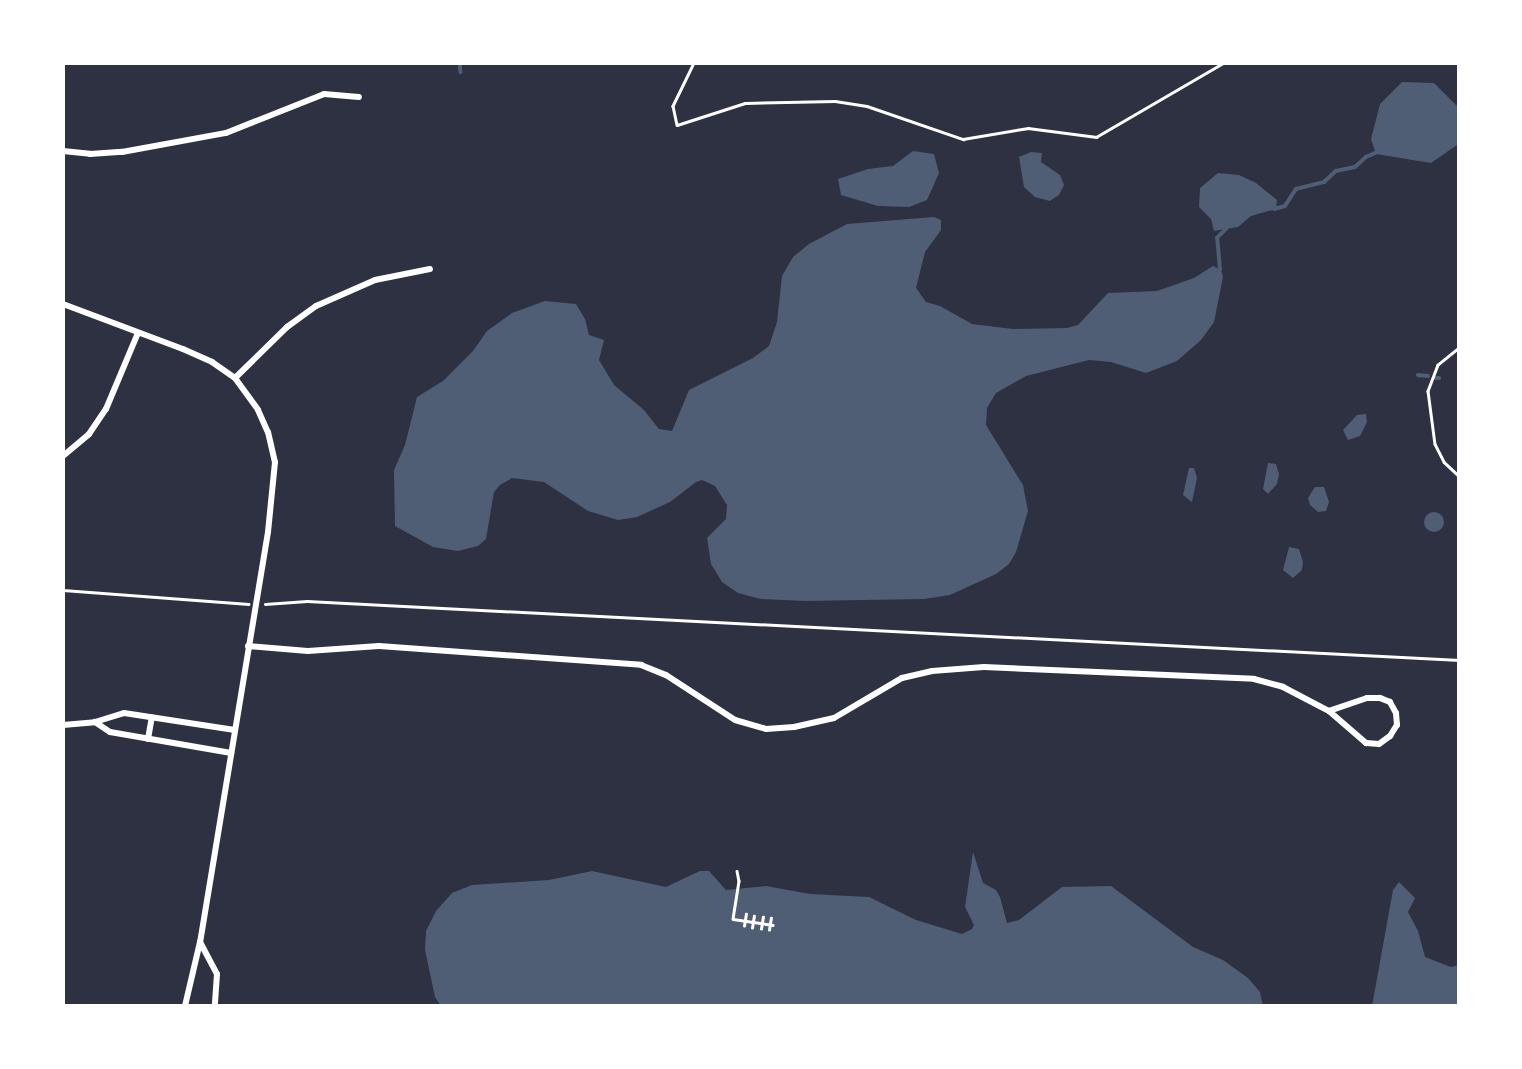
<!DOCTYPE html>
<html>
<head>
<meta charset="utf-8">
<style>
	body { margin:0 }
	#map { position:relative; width:1522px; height:1069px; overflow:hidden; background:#2d3142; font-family:Commissioner,sans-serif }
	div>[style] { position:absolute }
	.water>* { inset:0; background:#4f5d75 }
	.round { border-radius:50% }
	.stream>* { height:3.5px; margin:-1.75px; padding:0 1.75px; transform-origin:1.75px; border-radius:1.75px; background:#4f5d75 }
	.path>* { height:2.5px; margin:-1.25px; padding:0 1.25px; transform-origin:1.25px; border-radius:1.25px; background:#fff }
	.minor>* { height:6px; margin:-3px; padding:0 3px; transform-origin:3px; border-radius:3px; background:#fff }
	span { translate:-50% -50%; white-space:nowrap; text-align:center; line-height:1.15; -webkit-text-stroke:5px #fff; paint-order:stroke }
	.frame { position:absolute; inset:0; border:65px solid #fff; pointer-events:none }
</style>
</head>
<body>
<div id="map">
	<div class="water">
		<div style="clip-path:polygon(1402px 82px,1434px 83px,1459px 108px,1457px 145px,1431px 163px,1376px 154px,1371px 139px,1380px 104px)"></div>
		<div style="clip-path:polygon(913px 151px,934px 154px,939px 173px,927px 200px,909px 207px,878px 206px,841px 195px,838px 179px,868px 169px,893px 166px)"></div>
		<div style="clip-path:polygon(1031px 152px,1042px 153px,1041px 162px,1060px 175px,1064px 185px,1059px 195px,1050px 201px,1035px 197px,1024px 187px,1019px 157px)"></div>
		<div style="clip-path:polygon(1218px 173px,1239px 175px,1256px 183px,1277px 200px,1276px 209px,1251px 216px,1238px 227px,1214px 231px,1211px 219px,1199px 207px,1200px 188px)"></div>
		<div style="clip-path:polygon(934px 217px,941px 220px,941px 230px,925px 252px,916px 288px,926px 302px,940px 306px,972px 324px,1013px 329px,1067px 328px,1078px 325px,1108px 293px,1157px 291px,1194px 278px,1213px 266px,1221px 270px,1223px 277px,1214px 322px,1201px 340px,1177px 361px,1146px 373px,1111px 362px,1089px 360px,1026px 376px,996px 393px,987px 408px,986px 425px,1023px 485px,1028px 511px,1016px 552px,1009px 564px,996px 574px,950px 595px,924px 599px,805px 601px,761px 599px,738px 593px,722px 582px,711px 564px,707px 538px,726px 519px,727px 505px,715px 486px,702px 480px,696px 482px,670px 502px,637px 517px,618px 520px,588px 511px,544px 482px,512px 478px,500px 485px,494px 492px,486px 539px,478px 546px,458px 551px,433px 547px,395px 526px,394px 470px,405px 445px,417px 397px,443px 381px,473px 351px,487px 331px,512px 313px,545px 301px,576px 304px,585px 319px,589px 335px,604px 340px,599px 360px,614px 385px,644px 410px,659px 429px,672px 431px,689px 390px,753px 358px,769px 346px,777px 322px,782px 276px,793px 257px,809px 244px,847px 224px)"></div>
		<div style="clip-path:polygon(1366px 414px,1367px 422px,1360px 436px,1348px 440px,1343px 430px,1357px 415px)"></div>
		<div style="clip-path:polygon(1268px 463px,1276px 464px,1279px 474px,1277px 484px,1268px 494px,1263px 489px)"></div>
		<div style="clip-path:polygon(1189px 468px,1194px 468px,1197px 478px,1192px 502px,1183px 495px)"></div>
		<div style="clip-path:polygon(1315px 487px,1324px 487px,1329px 502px,1326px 511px,1318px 512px,1310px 505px,1308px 498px)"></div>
		<div class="round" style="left:1424px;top:512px;width:20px;height:20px"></div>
		<div style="clip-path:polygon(1289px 547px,1299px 549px,1303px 562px,1302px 570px,1293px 578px,1283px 570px)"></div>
		<div style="clip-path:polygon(973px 852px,983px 883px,996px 890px,1000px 897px,1007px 923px,1019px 920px,1062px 887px,1111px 886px,1193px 947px,1223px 960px,1248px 978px,1260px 992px,1263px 1006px,441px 1006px,435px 997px,425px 950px,426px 931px,436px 911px,452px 893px,472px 885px,549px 880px,592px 871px,666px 887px,700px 871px,709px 871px,726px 890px,766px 886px,810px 894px,869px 897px,916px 920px,962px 934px,972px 929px,974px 925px,965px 907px)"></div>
		<div style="clip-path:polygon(1399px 882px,1415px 898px,1408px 912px,1418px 931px,1425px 957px,1451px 967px,1459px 965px,1459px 1006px,1372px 1006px,1393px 890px)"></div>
	</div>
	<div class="stream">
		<div style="left:460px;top:63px;width:9px;rotate:84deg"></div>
		<div style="left:1274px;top:209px;width:11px;rotate:-15deg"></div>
		<div style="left:1285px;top:206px;width:20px;rotate:-57deg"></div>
		<div style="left:1296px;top:189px;width:29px;rotate:-14deg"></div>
		<div style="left:1324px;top:182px;width:16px;rotate:-43deg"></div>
		<div style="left:1336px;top:171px;width:19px;rotate:-12deg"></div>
		<div style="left:1355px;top:167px;width:15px;rotate:-42deg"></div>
		<div style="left:1366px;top:157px;width:13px;rotate:-23deg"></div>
		<div style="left:1220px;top:270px;width:32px;rotate:-95deg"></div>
		<div style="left:1217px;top:238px;width:14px;rotate:-45deg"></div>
		<div style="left:1418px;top:375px;width:10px;rotate:6deg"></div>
		<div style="left:1435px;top:378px;width:4px"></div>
	</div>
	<div class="path">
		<div style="left:694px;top:63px;width:48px;rotate:116deg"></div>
		<div style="left:673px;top:106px;width:19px;rotate:78deg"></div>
		<div style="left:677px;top:125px;width:71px;rotate:-17.9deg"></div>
		<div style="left:745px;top:103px;width:90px;rotate:-1.3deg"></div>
		<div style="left:835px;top:101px;width:32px;rotate:9deg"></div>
		<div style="left:867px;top:106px;width:102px;rotate:19deg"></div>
		<div style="left:963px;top:139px;width:66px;rotate:-9.6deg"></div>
		<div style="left:1028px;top:128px;width:69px;rotate:7.5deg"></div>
		<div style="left:1096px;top:137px;width:147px;rotate:-30.2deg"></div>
		<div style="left:1459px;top:348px;width:27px;rotate:141deg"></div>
		<div style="left:1438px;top:365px;width:28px;rotate:111deg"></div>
		<div style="left:1428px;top:391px;width:53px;rotate:82.5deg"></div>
		<div style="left:1435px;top:444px;width:20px;rotate:63deg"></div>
		<div style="left:1444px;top:462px;width:21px;rotate:43deg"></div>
		<div style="left:63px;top:590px;width:186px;rotate:4.3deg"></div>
		<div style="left:265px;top:604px;width:42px;rotate:-4.1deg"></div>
		<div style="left:307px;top:601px;width:1154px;rotate:2.93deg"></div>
		<div style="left:737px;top:871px;width:10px;rotate:79deg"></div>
		<div style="left:739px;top:881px;width:38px;rotate:99deg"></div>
		<div style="left:733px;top:919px;width:40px;rotate:8.5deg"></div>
		<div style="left:744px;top:926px;width:12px;rotate:-81deg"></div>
		<div style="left:752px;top:928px;width:12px;rotate:-81deg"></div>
		<div style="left:761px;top:929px;width:12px;rotate:-81deg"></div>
		<div style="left:769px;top:930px;width:12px;rotate:-81deg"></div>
	</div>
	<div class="minor">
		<div style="left:63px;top:151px;width:27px;rotate:6deg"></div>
		<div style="left:90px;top:154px;width:32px;rotate:-4deg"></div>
		<div style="left:122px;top:152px;width:106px;rotate:-10.4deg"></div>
		<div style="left:226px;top:133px;width:105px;rotate:-21.7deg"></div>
		<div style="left:324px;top:94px;width:35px;rotate:5deg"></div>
		<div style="left:63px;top:304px;width:128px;rotate:20.6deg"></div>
		<div style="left:183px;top:349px;width:32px;rotate:24deg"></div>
		<div style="left:212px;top:362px;width:28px;rotate:35deg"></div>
		<div style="left:235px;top:378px;width:39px;rotate:54deg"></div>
		<div style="left:258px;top:410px;width:24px;rotate:66deg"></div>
		<div style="left:268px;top:432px;width:31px;rotate:77deg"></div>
		<div style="left:275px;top:462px;width:70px;rotate:95.7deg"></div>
		<div style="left:268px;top:532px;width:416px;rotate:99.4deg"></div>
		<div style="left:200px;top:942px;width:66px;rotate:103.2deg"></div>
		<div style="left:235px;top:378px;width:73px;rotate:-44.4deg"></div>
		<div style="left:287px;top:327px;width:36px;rotate:-36deg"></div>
		<div style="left:316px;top:306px;width:64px;rotate:-23.8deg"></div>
		<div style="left:375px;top:280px;width:56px;rotate:-11.3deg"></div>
		<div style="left:63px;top:456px;width:34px;rotate:-40deg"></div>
		<div style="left:89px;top:434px;width:30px;rotate:-56deg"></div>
		<div style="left:106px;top:409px;width:82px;rotate:-67.2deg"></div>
		<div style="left:248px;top:646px;width:60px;rotate:4.8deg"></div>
		<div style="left:308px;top:651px;width:71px;rotate:-4deg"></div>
		<div style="left:379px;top:646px;width:263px;rotate:4.1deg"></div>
		<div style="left:641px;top:665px;width:27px;rotate:22deg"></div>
		<div style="left:666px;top:675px;width:82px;rotate:33.1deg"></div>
		<div style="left:735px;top:720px;width:32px;rotate:16deg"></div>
		<div style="left:766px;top:729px;width:28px;rotate:-4deg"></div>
		<div style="left:794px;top:727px;width:41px;rotate:-12.7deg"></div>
		<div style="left:834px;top:718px;width:79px;rotate:-30.5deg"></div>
		<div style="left:902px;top:678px;width:31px;rotate:-13deg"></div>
		<div style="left:932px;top:671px;width:52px;rotate:-4.4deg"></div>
		<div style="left:984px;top:667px;width:270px;rotate:2.5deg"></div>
		<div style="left:1254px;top:679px;width:30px;rotate:15deg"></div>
		<div style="left:1283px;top:687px;width:52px;rotate:27.6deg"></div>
		<div style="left:1329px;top:711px;width:49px;rotate:40.9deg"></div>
		<div style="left:1366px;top:743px;width:13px;rotate:4deg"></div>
		<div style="left:1379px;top:744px;width:14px;rotate:-36deg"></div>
		<div style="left:1390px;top:736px;width:13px;rotate:-58deg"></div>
		<div style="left:1397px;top:725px;width:12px;rotate:-95deg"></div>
		<div style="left:1396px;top:713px;width:13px;rotate:-119deg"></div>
		<div style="left:1390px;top:702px;width:11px;rotate:-158deg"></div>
		<div style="left:1380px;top:698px;width:13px;rotate:180deg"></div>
		<div style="left:1367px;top:698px;width:40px;rotate:161.1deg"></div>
		<div style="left:95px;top:722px;width:18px;rotate:34deg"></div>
		<div style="left:110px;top:732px;width:123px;rotate:9.8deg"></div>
		<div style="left:63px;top:725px;width:32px;rotate:-5deg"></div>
		<div style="left:95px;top:722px;width:30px;rotate:-17deg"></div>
		<div style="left:124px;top:713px;width:112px;rotate:8.7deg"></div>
		<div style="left:148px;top:739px;width:22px;rotate:-80deg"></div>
		<div style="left:200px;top:942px;width:36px;rotate:62deg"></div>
		<div style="left:217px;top:974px;width:32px;rotate:94deg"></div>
	</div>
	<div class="frame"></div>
</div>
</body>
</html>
